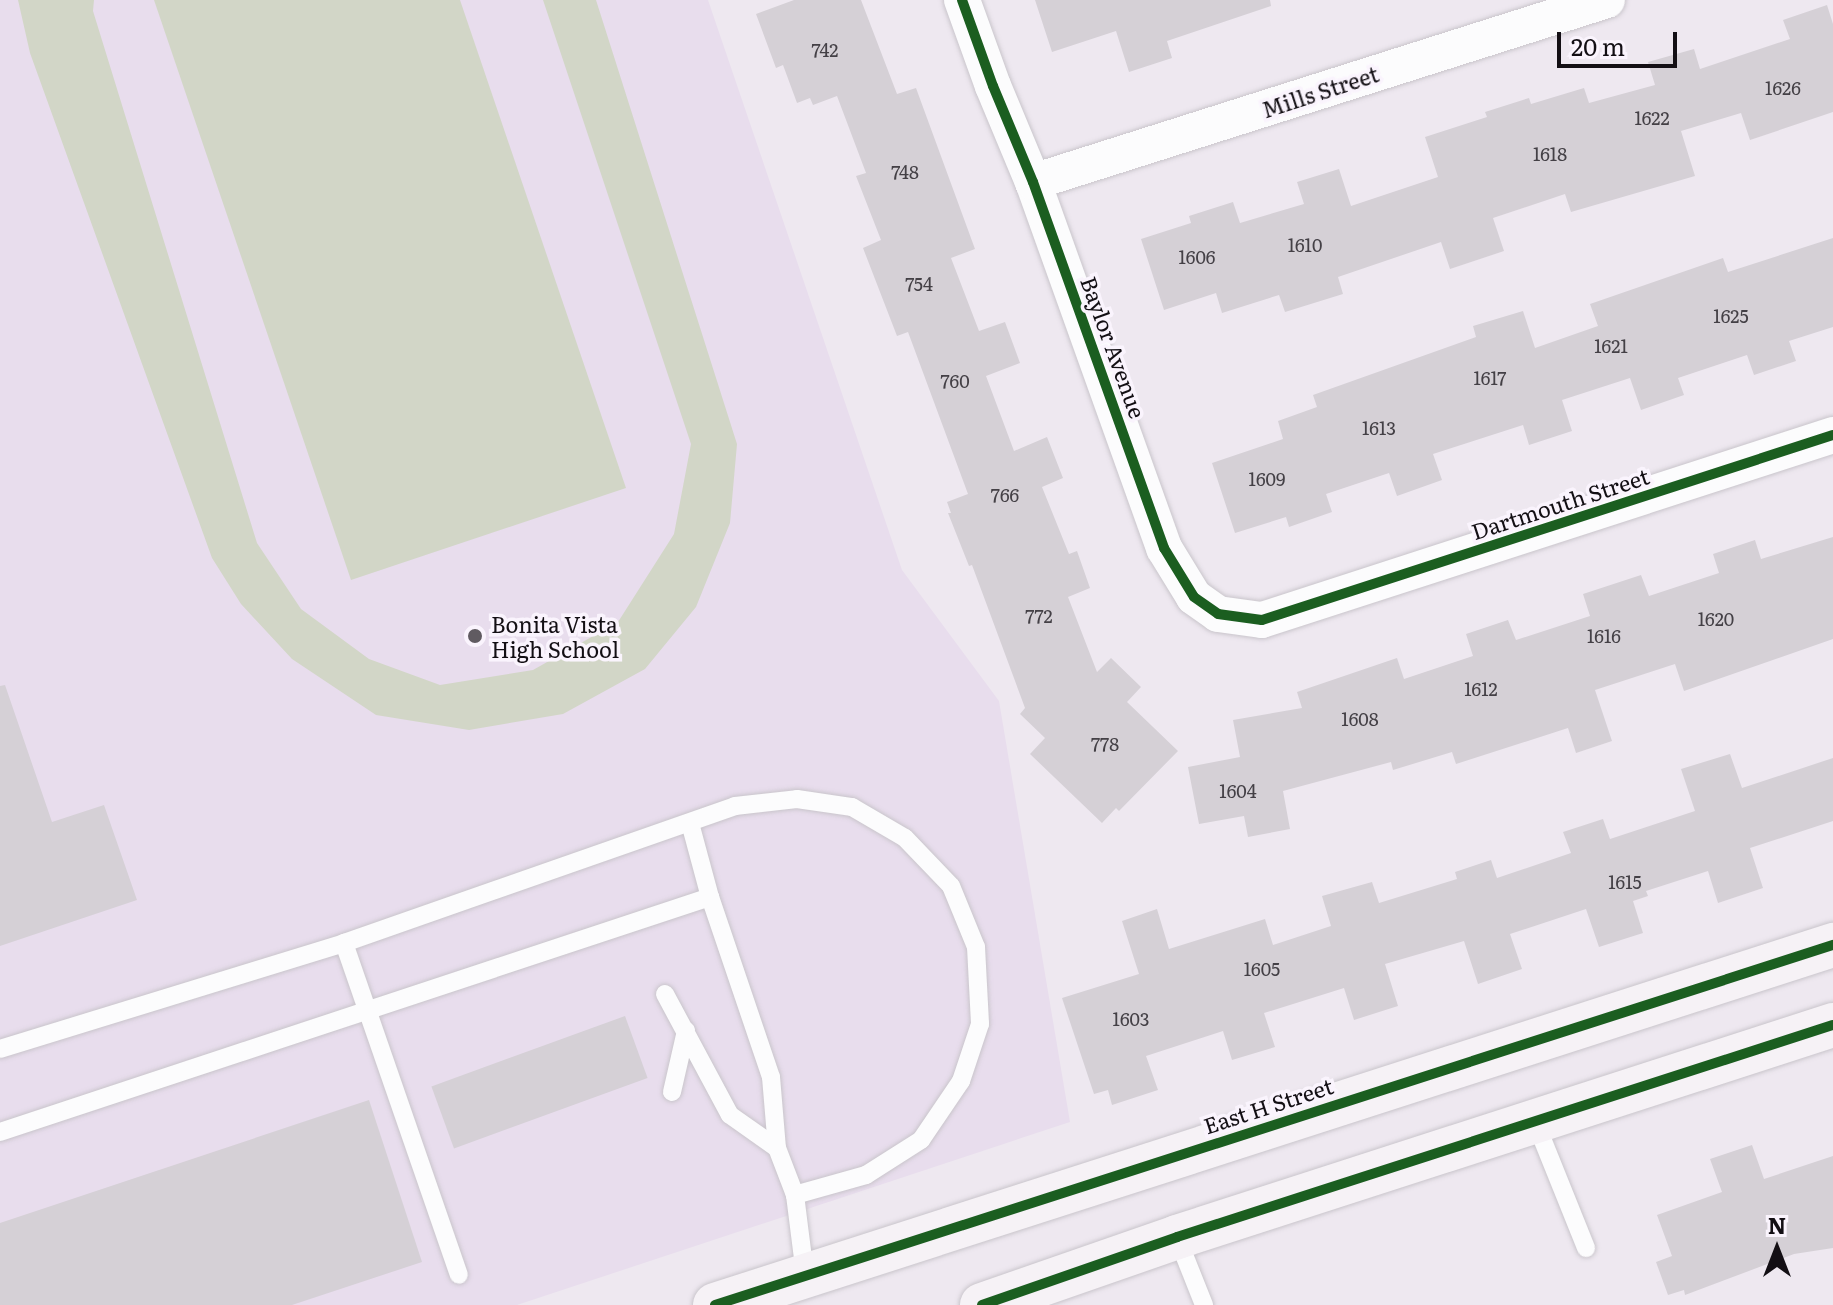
<!DOCTYPE html>
<html>
<head>
<meta charset="utf-8">
<style>
	body { margin:0 }
	#map { position:relative; width:1833px; height:1305px; overflow:hidden; background:#eee8f0; font-family:Literata,serif }
	div>[style] { position:absolute }
	.built>* { inset:0; background:#e8dded }
	.green>* { inset:0; background:#d2d6c7 }
	.building>* { inset:0; background:#d5d0d6; transform-origin:0 0 }
	.roads { filter:drop-shadow(0 0 2px #c9c5cb) drop-shadow(0 0 2px #c9c5cb) }
	.lane>* { height:18px; margin:-9px; padding:0 9px; transform-origin:9px; border-radius:9px; background:#fcfcfd }
	.street>* { height:36px; margin:-18px; padding:0 18px; transform-origin:18px; border-radius:18px; background:#fcfcfd }
	.primary>* { height:44px; margin:-22px; padding:0 22px; transform-origin:22px; border-radius:22px; background:#f6f2f6 }
	.cycleway>* { height:10px; margin:-5px; padding:0 5px; transform-origin:5px; border-radius:5px; background:#1b5e20 }
	.dots>* { width:22px; height:22px; translate:-50% -50%; box-sizing:border-box; border:4px solid #faf4fd; border-radius:50% }
	span { translate:-50% -50%; white-space:nowrap; text-align:center; line-height:1.15; -webkit-text-stroke:7px #faf4fd; paint-order:stroke }
	.number-label { font-size:18px; color:#444046 }
	.number-label span { -webkit-text-stroke-width:0 }
	.street-label { font-size:22px; color:#130f14 }
	.poi-label { font-size:22px; color:#130f14 }
	.left { translate:0 -50%; text-align:left }
	.north { position:absolute; left:1737px; top:1209px; width:80px; height:80px; -webkit-text-stroke:6px #faf4fd; paint-order:stroke; rotate:0deg; font-size:22px; font-weight:700; line-height:32px; text-align:center; color:#130f14 }
	.north::after { content:''; display:block; margin:auto; width:28px; height:36px; background:#130f14; clip-path:polygon(50% 0,100% 100%,50% 72%,0 100%) }
	.scale { position:absolute; left:1557px; top:32px; width:120px; height:36px; box-sizing:border-box; border:4px solid #130f14; border-top:0; padding-left:10px; font-size:24px; line-height:28px; white-space:nowrap; color:#130f14; -webkit-text-stroke:6px #faf4fd; paint-order:stroke }
</style>
</head>
<body>
<div id="map">
	<div class="built">
		<div style="clip-path:polygon(0 0,708px 0,902px 570px,999px 701px,1070px 1122px,517px 1305px,0 1305px)"></div>
	</div>
	<div class="green">
		<div style="clip-path:polygon(18px 0,94px 0,93px 11px,257px 543px,301px 609px,369px 659px,440px 685px,533px 670px,618px 622px,674px 534px,691px 444px,543px 0,596px 0,737px 444px,730px 523px,696px 607px,645px 669px,563px 714px,469px 730px,376px 715px,292px 659px,241px 604px,212px 558px,30px 53px)"></div>
		<div style="clip-path:polygon(154px 0,460px 0,626px 488px,351px 580px)"></div>
	</div>
	<div class="building">
		<div style="clip-path:polygon(794px 0,861px 0,897px 94px,916px 88px,975px 249px,951px 258px,979px 331px,1005px 322px,1020px 363px,986px 376px,1014px 451px,1047px 437px,1063px 478px,1042px 487px,1069px 554px,1077px 551px,1090px 588px,1068px 597px,1097px 672px,1111px 658px,1141px 687px,1127px 702px,1178px 751px,1119px 811px,1116px 808px,1102px 823px,1030px 754px,1045px 738px,1020px 714px,1025px 708px,972px 565px,969px 566px,948px 513px,951px 513px,947px 502px,968px 494px,908px 332px,897px 336px,863px 248px,881px 240px,856px 176px,866px 173px,837px 96px,813px 105px,810px 98px,797px 103px,783px 65px,776px 68px,756px 14px)"></div>
		<div style="clip-path:polygon(1035px 0,1270px 0,1271px 6px,1167px 41px,1172px 58px,1129px 72px,1116px 31px,1052px 52px)"></div>
		<div style="clip-path:polygon(1827px 5px,1833px 24px,1833px 112px,1750px 140px,1741px 113px,1681px 131px,1695px 176px,1571px 212px,1565px 194px,1493px 218px,1504px 251px,1450px 269px,1441px 242px,1338px 277px,1343px 294px,1285px 312px,1279px 295px,1222px 313px,1216px 293px,1164px 310px,1141px 239px,1191px 223px,1189px 216px,1233px 202px,1240px 223px,1304px 204px,1297px 182px,1339px 169px,1351px 206px,1438px 177px,1425px 137px,1487px 117px,1485px 112px,1529px 98px,1531px 104px,1584px 88px,1589px 103px,1655px 85px,1648px 62px,1694px 49px,1700px 69px,1790px 39px,1783px 20px)"></div>
		<div style="clip-path:polygon(1833px 238px,1833px 327px,1789px 341px,1796px 361px,1754px 375px,1747px 355px,1678px 378px,1684px 395px,1641px 410px,1630px 378px,1562px 400px,1572px 431px,1529px 445px,1523px 425px,1433px 454px,1442px 480px,1397px 496px,1389px 473px,1326px 494px,1332px 512px,1289px 527px,1286px 517px,1235px 533px,1212px 463px,1283px 439px,1278px 421px,1317px 407px,1313px 395px,1476px 337px,1473px 326px,1523px 311px,1535px 348px,1598px 326px,1590px 304px,1723px 258px,1728px 272px)"></div>
		<div style="clip-path:polygon(1833px 537px,1833px 639px,1684px 691px,1675px 664px,1595px 690px,1612px 741px,1576px 753px,1568px 728px,1456px 764px,1452px 752px,1393px 770px,1391px 762px,1283px 791px,1290px 829px,1248px 837px,1244px 816px,1199px 824px,1188px 767px,1240px 757px,1233px 720px,1302px 708px,1297px 692px,1397px 658px,1404px 679px,1473px 656px,1466px 634px,1508px 620px,1516px 640px,1590px 616px,1583px 594px,1641px 575px,1649px 596px,1719px 573px,1713px 554px,1755px 540px,1761px 559px)"></div>
		<div style="clip-path:polygon(5px 685px,52px 822px,104px 805px,137px 900px,0 946px,0 686px)"></div>
		<div style="clip-path:polygon(1730px 754px,1742px 788px,1833px 758px,1833px 821px,1750px 848px,1763px 888px,1718px 903px,1708px 871px,1646px 891px,1648px 896px,1633px 901px,1643px 933px,1599px 947px,1586px 909px,1510px 934px,1522px 969px,1478px 984px,1464px 941px,1385px 964px,1398px 1006px,1354px 1020px,1344px 988px,1264px 1013px,1275px 1047px,1232px 1060px,1223px 1031px,1146px 1056px,1158px 1090px,1112px 1105px,1108px 1090px,1094px 1094px,1062px 998px,1139px 974px,1122px 921px,1157px 909px,1169px 949px,1265px 919px,1273px 945px,1331px 926px,1322px 896px,1372px 882px,1379px 903px,1457px 879px,1455px 872px,1491px 860px,1497px 878px,1571px 853px,1563px 832px,1603px 819px,1610px 839px,1695px 811px,1681px 769px)"></div>
		<div style="left:625px;top:1016px;width:66px;height:206px;rotate:70deg"></div>
		<div style="clip-path:polygon(369px 1100px,422px 1262px,292px 1305px,0 1305px,0 1223px)"></div>
		<div style="clip-path:polygon(1752px 1145px,1764px 1179px,1833px 1156px,1833px 1248px,1794px 1254px,1685px 1295px,1684px 1290px,1668px 1295px,1656px 1262px,1672px 1256px,1657px 1215px,1722px 1192px,1710px 1159px)"></div>
	</div>
	<div class="roads">
		<div class="lane">
			<div style="left:690px;top:823px;width:77px;rotate:74.9deg"></div>
			<div style="left:710px;top:897px;width:190px;rotate:71.3deg"></div>
			<div style="left:771px;top:1077px;width:71px;rotate:85.2deg"></div>
			<div style="left:777px;top:1148px;width:50px;rotate:69deg"></div>
			<div style="left:795px;top:1195px;width:80px;rotate:82.8deg"></div>
			<div style="left:344px;top:943px;width:351px;rotate:70.9deg"></div>
			<div style="left:665px;top:994px;width:137px;rotate:61.8deg"></div>
			<div style="left:730px;top:1115px;width:57px;rotate:35.1deg"></div>
			<div style="left:0;top:1049px;width:360px;rotate:-17.1deg"></div>
			<div style="left:344px;top:943px;width:414px;rotate:-19.3deg"></div>
			<div style="left:735px;top:806px;width:62px;rotate:-6.4deg"></div>
			<div style="left:797px;top:799px;width:56px;rotate:8.3deg"></div>
			<div style="left:852px;top:807px;width:61px;rotate:30.3deg"></div>
			<div style="left:905px;top:838px;width:66px;rotate:46.2deg"></div>
			<div style="left:951px;top:886px;width:66px;rotate:67.7deg"></div>
			<div style="left:976px;top:947px;width:77px;rotate:87deg"></div>
			<div style="left:980px;top:1024px;width:60px;rotate:108.4deg"></div>
			<div style="left:961px;top:1081px;width:71px;rotate:124.1deg"></div>
			<div style="left:921px;top:1140px;width:65px;rotate:147.5deg"></div>
			<div style="left:866px;top:1175px;width:74px;rotate:164.3deg"></div>
			<div style="left:672px;top:1092px;width:63px;rotate:-77.1deg"></div>
			<div style="left:1535px;top:1121px;width:137px;rotate:68.1deg"></div>
			<div style="left:0;top:1132px;width:748px;rotate:-18.31deg"></div>
			<div style="left:1177px;top:1237px;width:73px;rotate:68.3deg"></div>
		</div>
		<div class="street">
			<div style="left:962px;top:0;width:91px;rotate:70.2deg"></div>
			<div style="left:993px;top:86px;width:104px;rotate:67.4deg"></div>
			<div style="left:1033px;top:182px;width:389px;rotate:70.3deg"></div>
			<div style="left:1164px;top:548px;width:57px;rotate:58.5deg"></div>
			<div style="left:1194px;top:597px;width:29px;rotate:35deg"></div>
			<div style="left:1218px;top:614px;width:44px;rotate:7.8deg"></div>
			<div style="left:1262px;top:620px;width:600px;rotate:-17.95deg"></div>
			<div style="left:1033px;top:182px;width:602px;rotate:-17.59deg"></div>
		</div>
		<div class="primary">
			<div style="left:715px;top:1305px;width:1175px;rotate:-17.85deg"></div>
			<div style="left:982px;top:1305px;width:207px;rotate:-19.2deg"></div>
			<div style="left:1177px;top:1237px;width:689px;rotate:-17.91deg"></div>
		</div>
	</div>
	<div class="cycleway">
		<div style="left:962px;top:0;width:91px;rotate:70.2deg"></div>
		<div style="left:993px;top:86px;width:104px;rotate:67.4deg"></div>
		<div style="left:1033px;top:182px;width:389px;rotate:70.3deg"></div>
		<div style="left:1164px;top:548px;width:57px;rotate:58.5deg"></div>
		<div style="left:1194px;top:597px;width:29px;rotate:35deg"></div>
		<div style="left:1218px;top:614px;width:44px;rotate:7.8deg"></div>
		<div style="left:1262px;top:620px;width:600px;rotate:-17.95deg"></div>
		<div style="left:715px;top:1305px;width:1175px;rotate:-17.85deg"></div>
		<div style="left:982px;top:1305px;width:207px;rotate:-19.2deg"></div>
		<div style="left:1177px;top:1237px;width:689px;rotate:-17.91deg"></div>
	</div>
	<div class="dots">
		<div style="left:475px;top:636px;background:#605b61"></div>
	</div>
	<div class="number-label">
		<span style="left:825px;top:50px">742</span>
		<span style="left:1783px;top:88px">1626</span>
		<span style="left:1652px;top:118px">1622</span>
		<span style="left:1550px;top:154px">1618</span>
		<span style="left:905px;top:172px">748</span>
		<span style="left:1305px;top:245px">1610</span>
		<span style="left:1197px;top:257px">1606</span>
		<span style="left:919px;top:284px">754</span>
		<span style="left:1731px;top:316px">1625</span>
		<span style="left:1611px;top:346px">1621</span>
		<span style="left:1490px;top:378px">1617</span>
		<span style="left:955px;top:381px">760</span>
		<span style="left:1379px;top:428px">1613</span>
		<span style="left:1267px;top:479px">1609</span>
		<span style="left:1005px;top:495px">766</span>
		<span style="left:1039px;top:616px">772</span>
		<span style="left:1716px;top:619px">1620</span>
		<span style="left:1604px;top:636px">1616</span>
		<span style="left:1481px;top:689px">1612</span>
		<span style="left:1360px;top:719px">1608</span>
		<span style="left:1105px;top:744px">778</span>
		<span style="left:1238px;top:791px">1604</span>
		<span style="left:1625px;top:882px">1615</span>
		<span style="left:1262px;top:969px">1605</span>
		<span style="left:1131px;top:1019px">1603</span>
	</div>
	<div class="street-label">
		<span style="left:1320px;top:91px;rotate:-18deg">Mills Street</span>
		<span style="left:1114px;top:347px;rotate:70deg">Baylor Avenue</span>
		<span style="left:1560px;top:503px;rotate:-18deg">Dartmouth Street</span>
		<span style="left:1268px;top:1105px;rotate:-18deg">East H Street</span>
	</div>
	<div class="poi-label">
		<span class="left" style="left:491px;top:636px">Bonita Vista<br>High School</span>
	</div>
	<div class="north">N</div>
	<div class="scale">20 m</div>
</div>
</body>
</html>
